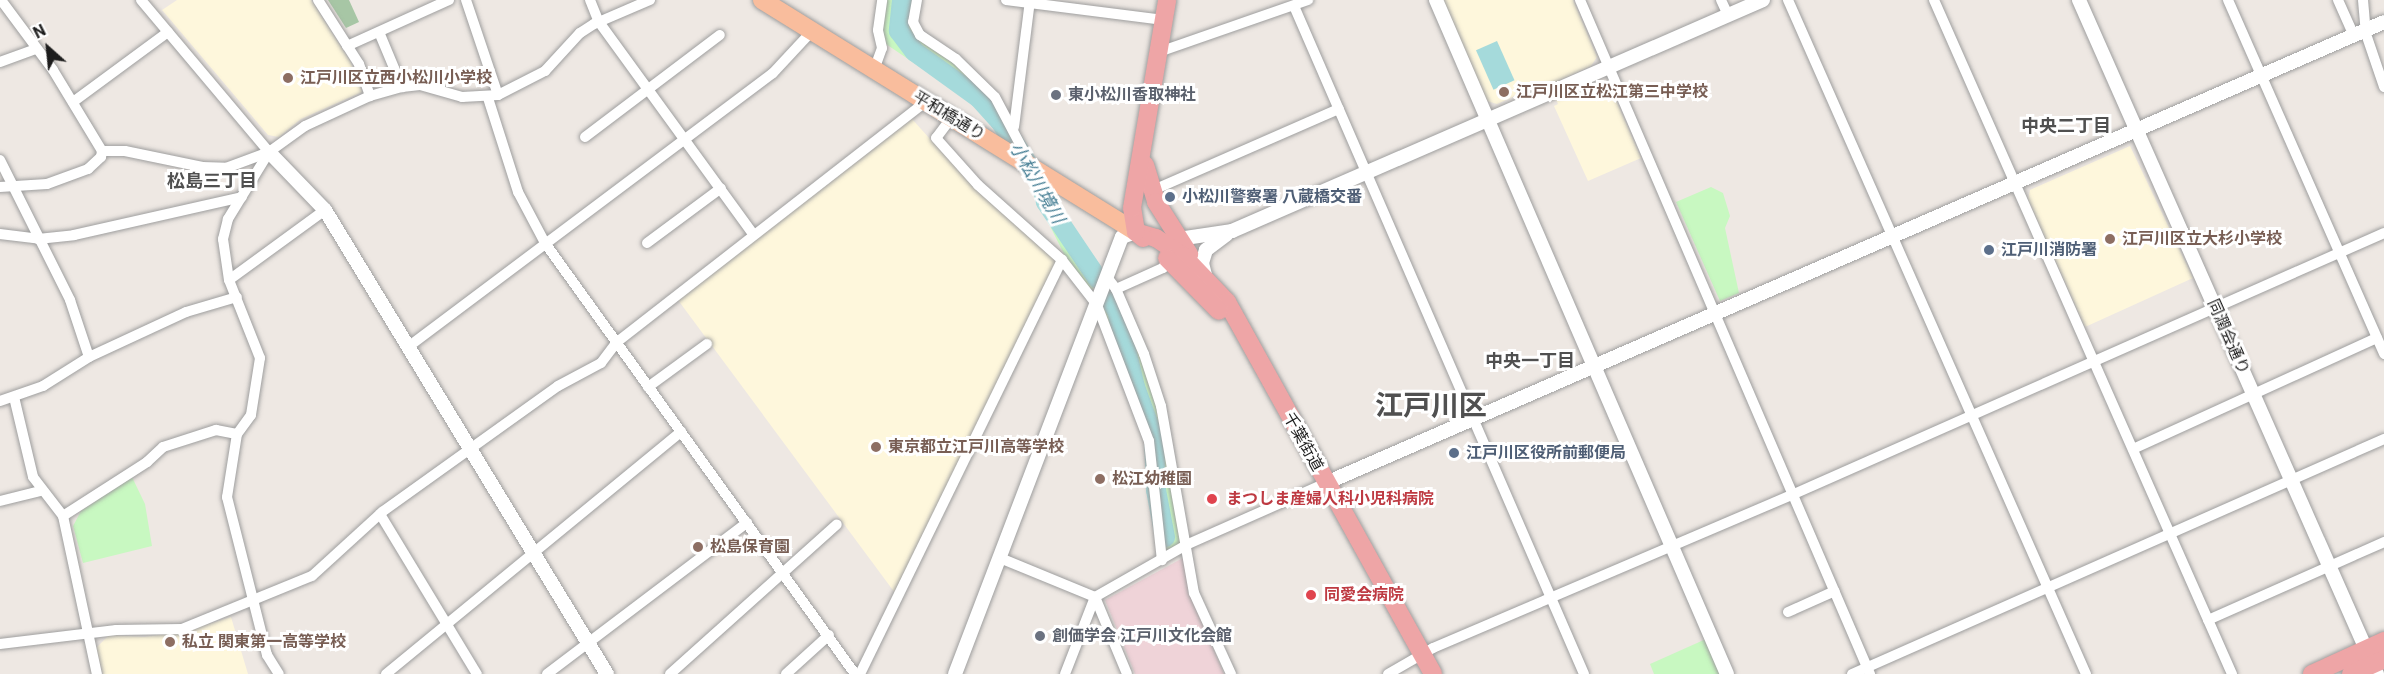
<!DOCTYPE html>
<html>
<head>
<meta charset="utf-8">
<style>
	body { margin:0 }
	#map { position:relative; width:2384px; height:674px; overflow:hidden; background:#eee8e3; font-family:Roboto,"Noto Sans JP",sans-serif }
	div>[style] { position:absolute }
	.commercial>* { inset:0; background:#efd3d8 }
	.education>* { inset:0; background:#fef7dc }
	.cemetery>* { inset:0; background:#a7c6a5 }
	.park>* { inset:0; background:#c8f8c1 }
	.water>* { inset:0; background:#a5dadb; transform-origin:0 0 }
	.river>* { height:20px; margin:-10px; padding:0 10px; transform-origin:10px; border-radius:10px; background:#a5dadb }
	.roads { filter:drop-shadow(0 0 2px #9e9e9e) drop-shadow(0 0 2px #9e9e9e) }
	.minor>* { height:10px; margin:-5px; padding:0 5px; transform-origin:5px; border-radius:5px; background:#fff }
	.tertiary>* { height:14px; margin:-7px; padding:0 7px; transform-origin:7px; border-radius:7px; background:#fff }
	.primary>* { height:18px; margin:-9px; padding:0 9px; transform-origin:9px; border-radius:9px; background:#f9bd9d }
	.trunk>* { height:18px; margin:-9px; padding:0 9px; transform-origin:9px; border-radius:9px; background:#eea5a6 }
	.dots>* { width:16px; height:16px; translate:-50% -50%; box-sizing:border-box; border:3px solid #fff; border-radius:50% }
	span { translate:-50% -50%; white-space:nowrap; text-align:center; line-height:1.15; -webkit-text-stroke:6px #fff; paint-order:stroke }
	.education-label { font-size:16px; color:#785e54; font-weight:700 }
	.left { translate:0 -50%; text-align:left }
	.worship-label { font-size:16px; color:#5b616d; font-weight:700 }
	.street-label { font-size:16px; color:#1d1d1d }
	.service-label { font-size:16px; color:#4e5e75; font-weight:700 }
	.health-label { font-size:16px; color:#be3a42; font-weight:700 }
	.neighbourhood-label { font-size:18px; color:#505050; font-weight:700 }
	.water-label { font-size:18px; color:#447d93; font-style:italic }
	.town-label { font-size:28px; color:#505050; font-weight:700 }
	.north { position:absolute; left:18px; top:18px; width:60px; height:60px; -webkit-text-stroke:4px #fff; paint-order:stroke; rotate:333deg; font-size:16px; font-weight:700; line-height:24px; text-align:center; color:#1d1d1d }
	.north::after { content:''; display:block; margin:auto; width:21px; height:27px; background:#1d1d1d; clip-path:polygon(50% 0,100% 100%,50% 72%,0 100%) }
</style>
</head>
<body>
<div id="map">
	<div class="commercial">
		<div style="clip-path:polygon(1183px 558px,1190px 594px,1224px 674px,1135px 674px,1105px 600px)"></div>
	</div>
	<div class="education">
		<div style="clip-path:polygon(177px 0,311px 0,351px 63px,362px 92px,301px 119px,279px 137px,268px 135px,162px 10px)"></div>
		<div style="clip-path:polygon(1443px 0,1573px 0,1597px 57px,1591px 66px,1556px 82px,1565px 101px,1608px 82px,1641px 158px,1588px 181px,1554px 106px,1558px 104px,1548px 81px,1497px 104px,1487px 101px)"></div>
		<div style="clip-path:polygon(912px 119px,974px 188px,1056px 261px,895px 593px,678px 300px)"></div>
		<div style="clip-path:polygon(2130px 146px,2193px 278px,2085px 327px,2028px 199px,2030px 190px)"></div>
		<div style="clip-path:polygon(231px 617px,248px 674px,103px 674px,96px 648px,109px 635px,144px 637px,187px 631px)"></div>
	</div>
	<div class="cemetery">
		<div style="clip-path:polygon(328px 0,349px 0,359px 22px,346px 28px)"></div>
	</div>
	<div class="park">
		<div style="clip-path:polygon(884px 0,914px 0,910px 21px,994px 99px,1014px 136px,1004px 136px,974px 104px,886px 44px,882px 30px)"></div>
		<div style="clip-path:polygon(1028px 182px,1061px 205px,1098px 273px,1091px 295px,1073px 272px)"></div>
		<div style="clip-path:polygon(1711px 187px,1723px 193px,1730px 216px,1725px 228px,1739px 293px,1720px 301px,1676px 202px)"></div>
		<div style="clip-path:polygon(1107px 283px,1115px 291px,1160px 407px,1184px 544px,1165px 556px,1151px 440px,1099px 305px)"></div>
		<div style="clip-path:polygon(132px 477px,145px 504px,152px 546px,83px 563px,73px 526px,81px 511px)"></div>
		<div style="clip-path:polygon(1706px 639px,1722px 674px,1654px 674px,1650px 664px)"></div>
	</div>
	<div class="water">
		<div style="left:1497px;top:41px;width:43px;height:23px;rotate:66deg"></div>
	</div>
	<div class="river">
		<div style="left:902px;top:0;width:31px;rotate:96deg"></div>
		<div style="left:899px;top:31px;width:26px;rotate:53deg"></div>
		<div style="left:915px;top:52px;width:79px;rotate:35.7deg"></div>
		<div style="left:979px;top:98px;width:31px;rotate:48deg"></div>
		<div style="left:1000px;top:121px;width:77px;rotate:57.1deg"></div>
		<div style="left:1042px;top:186px;width:16px;rotate:76deg"></div>
		<div style="left:1046px;top:202px;width:92px;rotate:56.1deg"></div>
		<div style="left:1109px;top:298px;width:15px;rotate:58deg"></div>
		<div style="left:1117px;top:311px;width:78px;rotate:76.7deg"></div>
		<div style="left:1135px;top:387px;width:55px;rotate:69.9deg"></div>
		<div style="left:1154px;top:439px;width:51px;rotate:87.8deg"></div>
		<div style="left:1156px;top:490px;width:48px;rotate:79.2deg"></div>
	</div>
	<div class="roads">
		<div class="minor">
			<div style="left:1px;top:0;width:87px;rotate:53.4deg"></div>
			<div style="left:53px;top:70px;width:95px;rotate:58.8deg"></div>
			<div style="left:141px;top:0;width:199px;rotate:49.9deg"></div>
			<div style="left:318px;top:0;width:76px;rotate:57.4deg"></div>
			<div style="left:359px;top:64px;width:34px;rotate:71deg"></div>
			<div style="left:466px;top:0;width:100px;rotate:71.4deg"></div>
			<div style="left:590px;top:0;width:24px;rotate:68deg"></div>
			<div style="left:599px;top:22px;width:263px;rotate:54deg"></div>
			<div style="left:917px;top:0;width:22px;rotate:100deg"></div>
			<div style="left:913px;top:22px;width:15px;rotate:62deg"></div>
			<div style="left:920px;top:35px;width:43px;rotate:33.7deg"></div>
			<div style="left:956px;top:59px;width:54px;rotate:44.3deg"></div>
			<div style="left:995px;top:97px;width:77px;rotate:62.1deg"></div>
			<div style="left:1006px;top:0;width:159px;rotate:7.2deg"></div>
			<div style="left:1580px;top:0;width:734px;rotate:66.72deg"></div>
			<div style="left:1721px;top:0;width:17px;rotate:65deg"></div>
			<div style="left:1788px;top:0;width:737px;rotate:66.15deg"></div>
			<div style="left:1934px;top:0;width:737px;rotate:66.15deg"></div>
			<div style="left:2228px;top:0;width:387px;rotate:66.2deg"></div>
			<div style="left:2338px;top:0;width:39px;rotate:66deg"></div>
			<div style="left:2363px;top:0;width:34px;rotate:85deg"></div>
			<div style="left:2366px;top:34px;width:56px;rotate:71.2deg"></div>
			<div style="left:1294px;top:6px;width:728px;rotate:66.53deg"></div>
			<div style="left:379px;top:32px;width:60px;rotate:67.3deg"></div>
			<div style="left:347px;top:46px;width:112px;rotate:-24.3deg"></div>
			<div style="left:1159px;top:52px;width:158px;rotate:-19.2deg"></div>
			<div style="left:0;top:62px;width:37px;rotate:-20deg"></div>
			<div style="left:874px;top:70px;width:23px;rotate:-70deg"></div>
			<div style="left:882px;top:48px;width:18px;rotate:-103deg"></div>
			<div style="left:878px;top:30px;width:30px;rotate:-82deg"></div>
			<div style="left:488px;top:98px;width:99px;rotate:72.3deg"></div>
			<div style="left:518px;top:192px;width:58px;rotate:62.1deg"></div>
			<div style="left:545px;top:243px;width:531px;rotate:54.27deg"></div>
			<div style="left:73px;top:102px;width:118px;rotate:-36.4deg"></div>
			<div style="left:952px;top:117px;width:26px;rotate:127deg"></div>
			<div style="left:936px;top:138px;width:63px;rotate:48.2deg"></div>
			<div style="left:978px;top:185px;width:113px;rotate:41.8deg"></div>
			<div style="left:1062px;top:260px;width:57px;rotate:52.1deg"></div>
			<div style="left:1097px;top:305px;width:146px;rotate:69.1deg"></div>
			<div style="left:1149px;top:441px;width:120px;rotate:83.8deg"></div>
			<div style="left:1014px;top:127px;width:128px;rotate:-82.8deg"></div>
			<div style="left:585px;top:137px;width:169px;rotate:-37.1deg"></div>
			<div style="left:269px;top:152px;width:79px;rotate:121.5deg"></div>
			<div style="left:228px;top:219px;width:21px;rotate:104deg"></div>
			<div style="left:223px;top:239px;width:41px;rotate:81.7deg"></div>
			<div style="left:229px;top:280px;width:84px;rotate:68.3deg"></div>
			<div style="left:260px;top:358px;width:58px;rotate:99deg"></div>
			<div style="left:251px;top:415px;width:24px;rotate:126deg"></div>
			<div style="left:237px;top:434px;width:64px;rotate:99deg"></div>
			<div style="left:227px;top:497px;width:163px;rotate:75.8deg"></div>
			<div style="left:267px;top:655px;width:22px;rotate:58deg"></div>
			<div style="left:0;top:160px;width:157px;rotate:63.4deg"></div>
			<div style="left:70px;top:300px;width:60px;rotate:71.6deg"></div>
			<div style="left:0;top:187px;width:47px;rotate:-3.7deg"></div>
			<div style="left:47px;top:184px;width:44px;rotate:-20.1deg"></div>
			<div style="left:88px;top:169px;width:18px;rotate:-43deg"></div>
			<div style="left:101px;top:157px;width:6px;rotate:-81deg"></div>
			<div style="left:102px;top:151px;width:23px"></div>
			<div style="left:125px;top:151px;width:79px;rotate:11.7deg"></div>
			<div style="left:202px;top:167px;width:24px;rotate:2deg"></div>
			<div style="left:226px;top:168px;width:46px;rotate:-20.4deg"></div>
			<div style="left:269px;top:152px;width:44px;rotate:-35.8deg"></div>
			<div style="left:305px;top:126px;width:72px;rotate:-24.8deg"></div>
			<div style="left:370px;top:96px;width:33px;rotate:-16deg"></div>
			<div style="left:402px;top:87px;width:18px;rotate:-6deg"></div>
			<div style="left:420px;top:85px;width:44px;rotate:15.9deg"></div>
			<div style="left:462px;top:97px;width:36px;rotate:-3deg"></div>
			<div style="left:498px;top:95px;width:53px;rotate:-27.1deg"></div>
			<div style="left:545px;top:71px;width:52px;rotate:-47.4deg"></div>
			<div style="left:580px;top:33px;width:17px;rotate:-33deg"></div>
			<div style="left:594px;top:24px;width:61px;rotate:-23.2deg"></div>
			<div style="left:1151px;top:191px;width:205px;rotate:-23.6deg"></div>
			<div style="left:0;top:234px;width:38px;rotate:7deg"></div>
			<div style="left:38px;top:239px;width:36px;rotate:-6deg"></div>
			<div style="left:74px;top:235px;width:172px;rotate:-12.7deg"></div>
			<div style="left:647px;top:243px;width:92px;rotate:-36.6deg"></div>
			<div style="left:1107px;top:277px;width:15px;rotate:53deg"></div>
			<div style="left:1116px;top:289px;width:71px;rotate:66.7deg"></div>
			<div style="left:1144px;top:354px;width:55px;rotate:71.9deg"></div>
			<div style="left:1161px;top:406px;width:190px;rotate:80deg"></div>
			<div style="left:1194px;top:593px;width:89px;rotate:65.4deg"></div>
			<div style="left:229px;top:280px;width:119px;rotate:-36.1deg"></div>
			<div style="left:1116px;top:289px;width:51px;rotate:-24.1deg"></div>
			<div style="left:1163px;top:268px;width:10px;rotate:-61deg"></div>
			<div style="left:408px;top:347px;width:456px;rotate:-36.9deg"></div>
			<div style="left:773px;top:73px;width:57px;rotate:-47.1deg"></div>
			<div style="left:648px;top:387px;width:73px;rotate:-36.1deg"></div>
			<div style="left:14px;top:397px;width:82px;rotate:76.6deg"></div>
			<div style="left:33px;top:477px;width:49px;rotate:52.4deg"></div>
			<div style="left:63px;top:516px;width:162px;rotate:77.9deg"></div>
			<div style="left:0;top:401px;width:46px;rotate:-19.2deg"></div>
			<div style="left:43px;top:386px;width:54px;rotate:-32.2deg"></div>
			<div style="left:89px;top:357px;width:107px;rotate:-24.9deg"></div>
			<div style="left:186px;top:312px;width:53px;rotate:-16.4deg"></div>
			<div style="left:2133px;top:449px;width:268px;rotate:-24.5deg"></div>
			<div style="left:0;top:501px;width:41px;rotate:-14deg"></div>
			<div style="left:380px;top:514px;width:187px;rotate:58.8deg"></div>
			<div style="left:63px;top:516px;width:100px;rotate:-32.7deg"></div>
			<div style="left:147px;top:462px;width:22px;rotate:-43deg"></div>
			<div style="left:163px;top:447px;width:56px;rotate:-17.8deg"></div>
			<div style="left:216px;top:430px;width:21px;rotate:11deg"></div>
			<div style="left:1000px;top:558px;width:103px;rotate:22.3deg"></div>
			<div style="left:1095px;top:597px;width:83px;rotate:67.4deg"></div>
			<div style="left:1788px;top:612px;width:51px;rotate:-24.1deg"></div>
			<div style="left:2208px;top:620px;width:193px;rotate:-23.9deg"></div>
			<div style="left:0;top:644px;width:117px;rotate:-6.9deg"></div>
			<div style="left:116px;top:630px;width:66px;rotate:-0.9deg"></div>
			<div style="left:182px;top:629px;width:140px;rotate:-22.2deg"></div>
			<div style="left:312px;top:576px;width:95px;rotate:-42.4deg"></div>
			<div style="left:382px;top:512px;width:216px;rotate:-35.6deg"></div>
			<div style="left:558px;top:386px;width:49px;rotate:-28.1deg"></div>
			<div style="left:601px;top:363px;width:26px;rotate:-53deg"></div>
			<div style="left:617px;top:342px;width:390px;rotate:-37.9deg"></div>
			<div style="left:386px;top:674px;width:382px;rotate:-39.4deg"></div>
			<div style="left:547px;top:674px;width:251px;rotate:-37.1deg"></div>
			<div style="left:670px;top:674px;width:224px;rotate:-41.9deg"></div>
			<div style="left:786px;top:674px;width:58px;rotate:-42.2deg"></div>
			<div style="left:860px;top:674px;width:461px;rotate:-64deg"></div>
			<div style="left:1065px;top:674px;width:83px;rotate:-68.7deg"></div>
			<div style="left:1095px;top:597px;width:105px;rotate:-29.7deg"></div>
			<div style="left:1186px;top:545px;width:153px;rotate:-23.9deg"></div>
			<div style="left:1388px;top:674px;width:52px;rotate:-30deg"></div>
			<div style="left:1433px;top:648px;width:392px;rotate:-23.1deg"></div>
			<div style="left:1794px;top:494px;width:645px;rotate:-23.86deg"></div>
			<div style="left:1852px;top:674px;width:582px;rotate:-23.83deg"></div>
		</div>
		<div class="tertiary">
			<div style="left:1436px;top:0;width:734px;rotate:66.65deg"></div>
			<div style="left:2079px;top:0;width:737px;rotate:66.15deg"></div>
			<div style="left:269px;top:152px;width:81px;rotate:46deg"></div>
			<div style="left:325px;top:210px;width:543px;rotate:58.71deg"></div>
			<div style="left:1172px;top:240px;width:61px;rotate:-8.5deg"></div>
			<div style="left:1232px;top:231px;width:579px;rotate:-23.51deg"></div>
			<div style="left:1205px;top:275px;width:12px;rotate:-104deg"></div>
			<div style="left:1202px;top:263px;width:14px;rotate:-73deg"></div>
			<div style="left:1206px;top:250px;width:25px;rotate:-37deg"></div>
			<div style="left:1326px;top:483px;width:1154px;rotate:-23.54deg"></div>
			<div style="left:955px;top:674px;width:468px;rotate:-69.1deg"></div>
			<div style="left:1122px;top:237px;width:15px;rotate:-20deg"></div>
		</div>
		<div class="primary">
			<div style="left:762px;top:0;width:440px;rotate:31.8deg"></div>
		</div>
		<div class="trunk">
			<div style="left:1145px;top:165px;width:39px;rotate:73deg"></div>
			<div style="left:1156px;top:202px;width:62px;rotate:57.6deg"></div>
			<div style="left:1136px;top:232px;width:21px;rotate:17deg"></div>
			<div style="left:1156px;top:238px;width:32px;rotate:34deg"></div>
			<div style="left:1183px;top:256px;width:64px;rotate:46.3deg"></div>
			<div style="left:1227px;top:302px;width:425px;rotate:61deg"></div>
			<div style="left:1143px;top:238px;width:9px;rotate:-139deg"></div>
			<div style="left:1136px;top:232px;width:24px;rotate:-99deg"></div>
			<div style="left:1132px;top:208px;width:211px;rotate:-80.4deg"></div>
			<div style="left:1167px;top:258px;width:74px;rotate:45.5deg"></div>
			<div style="left:2312px;top:674px;width:79px;rotate:-24.6deg"></div>
			<div style="left:2351px;top:674px;width:36px;rotate:-24deg"></div>
		</div>
	</div>
	<div class="dots">
		<div style="left:288px;top:78px;background:#8d6e63"></div>
		<div style="left:1504px;top:92px;background:#8d6e63"></div>
		<div style="left:1056px;top:95px;background:#6b7280"></div>
		<div style="left:1170px;top:197px;background:#5c6f8a"></div>
		<div style="left:2110px;top:239px;background:#8d6e63"></div>
		<div style="left:1989px;top:250px;background:#5c6f8a"></div>
		<div style="left:876px;top:447px;background:#8d6e63"></div>
		<div style="left:1454px;top:453px;background:#5c6f8a"></div>
		<div style="left:1100px;top:479px;background:#8d6e63"></div>
		<div style="left:1212px;top:499px;background:#e0444e"></div>
		<div style="left:698px;top:547px;background:#8d6e63"></div>
		<div style="left:1311px;top:595px;background:#e0444e"></div>
		<div style="left:1040px;top:636px;background:#6b7280"></div>
		<div style="left:170px;top:642px;background:#8d6e63"></div>
	</div>
	<div class="education-label">
		<span class="left" style="left:300px;top:78px">江戸川区立西小松川小学校</span>
		<span class="left" style="left:1516px;top:92px">江戸川区立松江第三中学校</span>
		<span class="left" style="left:2122px;top:239px">江戸川区立大杉小学校</span>
		<span class="left" style="left:888px;top:447px">東京都立江戸川高等学校</span>
		<span class="left" style="left:1112px;top:479px">松江幼稚園</span>
		<span class="left" style="left:710px;top:547px">松島保育園</span>
		<span class="left" style="left:182px;top:642px">私立 関東第一高等学校</span>
	</div>
	<div class="worship-label">
		<span class="left" style="left:1068px;top:95px">東小松川香取神社</span>
		<span class="left" style="left:1052px;top:636px">創価学会 江戸川文化会館</span>
	</div>
	<div class="street-label">
		<span style="left:949px;top:116px;rotate:31deg">平和橋通り</span>
		<span style="left:2228px;top:337px;rotate:66deg">同潤会通り</span>
		<span style="left:1303px;top:442px;rotate:61deg">千葉街道</span>
	</div>
	<div class="service-label">
		<span class="left" style="left:1182px;top:197px">小松川警察署 八蔵橋交番</span>
		<span class="left" style="left:2001px;top:250px">江戸川消防署</span>
		<span class="left" style="left:1466px;top:453px">江戸川区役所前郵便局</span>
	</div>
	<div class="health-label">
		<span class="left" style="left:1226px;top:499px">まつしま産婦人科小児科病院</span>
		<span class="left" style="left:1324px;top:595px">同愛会病院</span>
	</div>
	<div class="neighbourhood-label">
		<span style="left:2066px;top:126px">中央二丁目</span>
		<span style="left:212px;top:181px">松島三丁目</span>
		<span style="left:1530px;top:361px">中央一丁目</span>
	</div>
	<div class="water-label">
		<span style="left:1037px;top:183px;rotate:60deg">小松川境川</span>
	</div>
	<div class="town-label">
		<span style="left:1431px;top:406px">江戸川区</span>
	</div>
	<div class="north">N</div>
</div>
</body>
</html>
